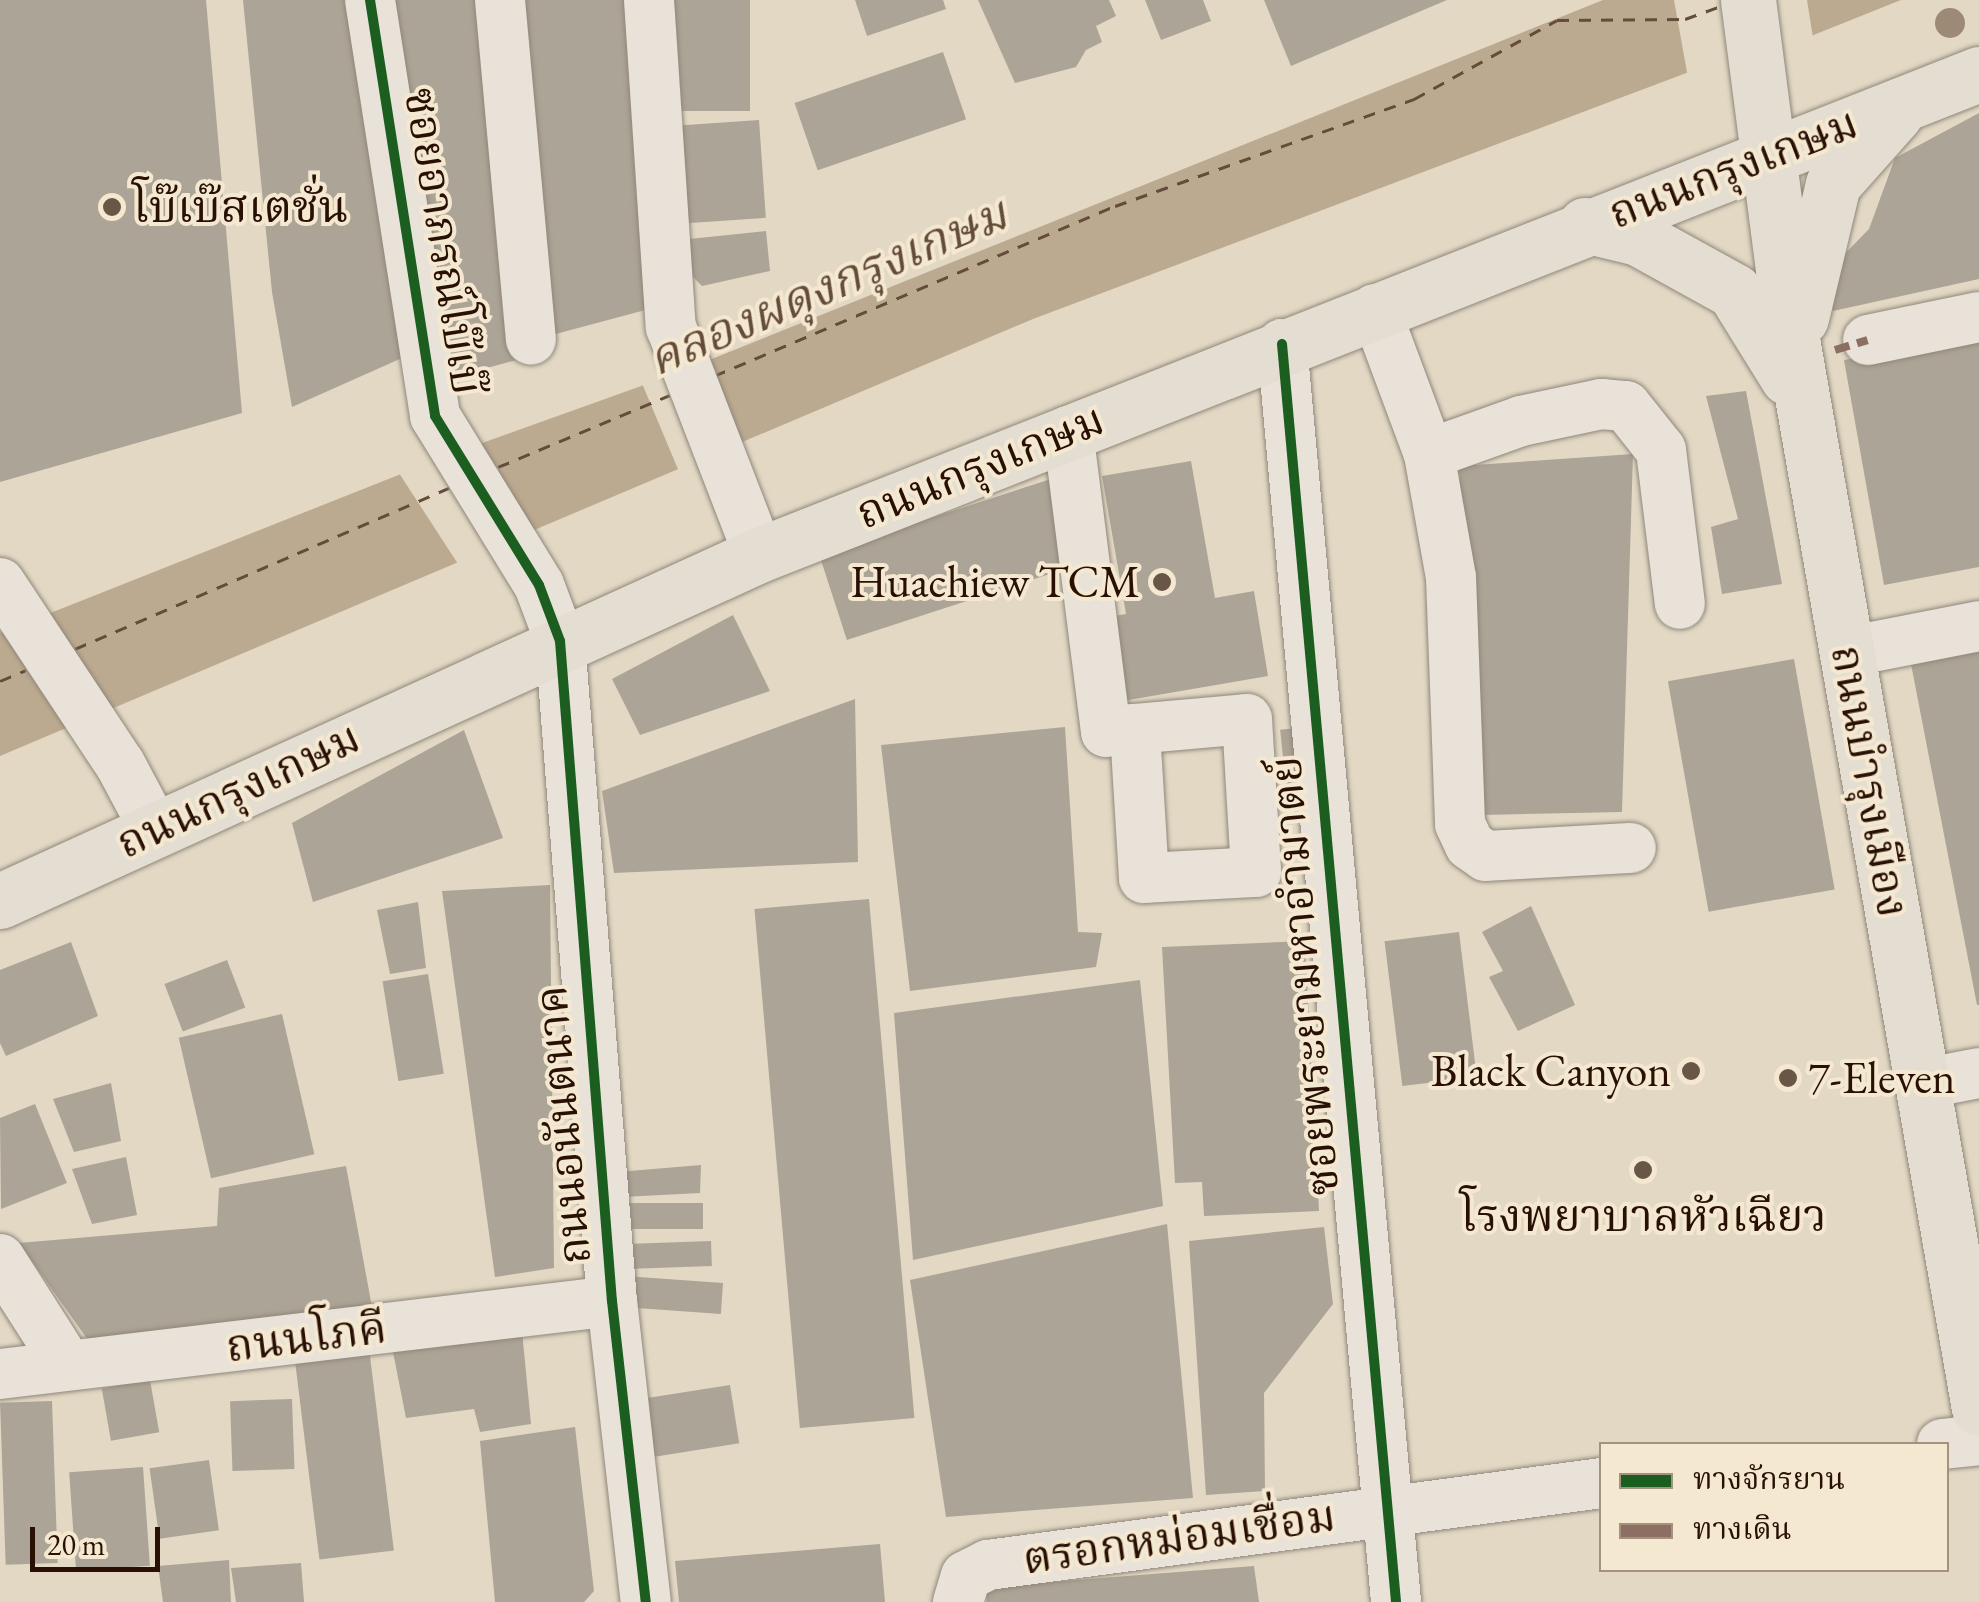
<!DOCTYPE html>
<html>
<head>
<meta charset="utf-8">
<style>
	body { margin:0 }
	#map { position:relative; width:1979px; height:1602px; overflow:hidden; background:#e2d8c4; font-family:"EB Garamond","Noto Serif Thai",serif }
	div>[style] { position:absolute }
	.water>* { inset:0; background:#bcaa90 }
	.pier>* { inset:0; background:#e2d8c4 }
	.ferry>* { height:2.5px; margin-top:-1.25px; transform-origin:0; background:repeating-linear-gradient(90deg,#634c39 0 12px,transparent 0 22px) }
	.building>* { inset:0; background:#aca496; transform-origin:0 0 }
	.roads { filter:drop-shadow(0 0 2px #90877a) drop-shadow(0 0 2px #90877a) }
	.minor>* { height:50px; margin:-25px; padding:0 25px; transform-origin:25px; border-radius:25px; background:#e8e2d8 }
	.major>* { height:55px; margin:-27.5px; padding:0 27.5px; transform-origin:27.5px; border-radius:27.5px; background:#e4ded2 }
	.quiet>* { height:8px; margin-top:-4px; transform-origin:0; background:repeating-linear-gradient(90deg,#8d6e63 0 15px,transparent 0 23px) }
	.cycleway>* { height:10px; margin:-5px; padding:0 5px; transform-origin:5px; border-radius:5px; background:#1b5e20 }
	.trees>* { width:30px; height:30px; margin:-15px; border-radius:50%; background:#9c8a77 }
	.dots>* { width:28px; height:28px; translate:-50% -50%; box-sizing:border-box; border:5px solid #f5e8d0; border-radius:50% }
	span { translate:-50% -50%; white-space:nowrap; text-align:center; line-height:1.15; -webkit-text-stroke:8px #f5e8d0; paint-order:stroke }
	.street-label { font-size:45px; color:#281004 }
	.poi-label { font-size:45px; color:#281004 }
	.left { translate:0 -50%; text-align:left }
	.right { translate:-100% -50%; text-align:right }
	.water-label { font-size:48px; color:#634c39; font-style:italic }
	.legend { position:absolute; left:1599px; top:1442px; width:350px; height:130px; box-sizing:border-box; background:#f5e8d0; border:2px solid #a3927e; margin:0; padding:12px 18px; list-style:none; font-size:30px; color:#281004 }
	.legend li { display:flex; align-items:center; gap:20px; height:50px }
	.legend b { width:50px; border:2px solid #a3927e }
	.scale { position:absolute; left:30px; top:1527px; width:130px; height:45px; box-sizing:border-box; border:5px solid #281004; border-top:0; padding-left:12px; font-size:30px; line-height:35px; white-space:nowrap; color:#281004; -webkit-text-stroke:8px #f5e8d0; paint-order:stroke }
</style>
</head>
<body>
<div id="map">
	<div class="water">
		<div style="clip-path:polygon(1603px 0,1901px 0,1759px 57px,1689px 72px,1033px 319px,0 756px,0 633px,449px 455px,672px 375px)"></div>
	</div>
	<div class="pier">
		<div style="clip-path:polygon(1674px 0,1807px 0,1813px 38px,1688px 78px)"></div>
		<div style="clip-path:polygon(670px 371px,736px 450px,680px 474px,641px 381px)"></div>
		<div style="clip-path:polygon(447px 450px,530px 537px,460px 567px,397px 470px)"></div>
	</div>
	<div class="ferry">
		<div style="left:714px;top:376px;width:436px;rotate:-23deg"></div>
		<div style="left:1115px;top:206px;width:318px;rotate:-19.7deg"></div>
		<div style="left:1414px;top:99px;width:163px;rotate:-28.9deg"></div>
		<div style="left:1557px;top:20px;width:128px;rotate:-0.4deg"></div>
		<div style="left:1685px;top:19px;width:37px;rotate:-20deg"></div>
		<div style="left:498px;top:467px;width:186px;rotate:-22.7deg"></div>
		<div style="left:75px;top:649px;width:407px;rotate:-23.3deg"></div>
		<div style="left:0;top:681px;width:28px;rotate:-23deg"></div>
	</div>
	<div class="building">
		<div style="clip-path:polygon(0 0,206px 0,242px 413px,0 482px)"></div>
		<div style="clip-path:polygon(243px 0,357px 0,402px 358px,292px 407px,272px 292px)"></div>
		<div style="clip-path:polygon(386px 0,486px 0,520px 359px,438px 381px)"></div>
		<div style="clip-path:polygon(519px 0,630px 0,649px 309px,552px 335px)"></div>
		<div style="left:660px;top:0;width:90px;height:111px"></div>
		<div style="clip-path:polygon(855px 0,943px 0,946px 9px,867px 36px)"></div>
		<div style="clip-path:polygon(978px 0,1109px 0,1116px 16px,1096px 26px,1102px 42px,1086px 50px,1076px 67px,1015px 83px)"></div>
		<div style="clip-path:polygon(1145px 0,1203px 0,1211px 21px,1161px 40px)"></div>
		<div style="clip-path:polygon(1264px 0,1447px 0,1291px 66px)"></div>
		<div style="left:943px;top:52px;width:71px;height:157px;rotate:71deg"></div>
		<div style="clip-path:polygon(1979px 113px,1979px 279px,1833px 311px,1826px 273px,1869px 229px,1895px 158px)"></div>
		<div style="left:759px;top:120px;width:98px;height:87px;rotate:86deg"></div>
		<div style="clip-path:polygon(766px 231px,770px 271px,702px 286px,680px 264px,680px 240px)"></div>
		<div style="clip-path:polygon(1979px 336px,1979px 567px,1884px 585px,1844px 360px)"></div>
		<div style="clip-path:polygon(1746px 391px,1782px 584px,1722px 594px,1711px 527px,1738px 519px,1706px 396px)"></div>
		<div style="clip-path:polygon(1633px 454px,1622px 812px,1480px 815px,1459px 466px)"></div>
		<div style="clip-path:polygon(1191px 461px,1215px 598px,1254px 591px,1268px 676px,1117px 702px,1103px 618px,1126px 614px,1102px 476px)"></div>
		<div style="left:1054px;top:478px;width:90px;height:247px;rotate:72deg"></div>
		<div style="clip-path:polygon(733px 615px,770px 691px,640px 735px,612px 679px)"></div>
		<div style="clip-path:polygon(1979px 651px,1979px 1005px,1977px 1005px,1911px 664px)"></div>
		<div style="left:1794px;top:659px;width:234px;height:128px;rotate:80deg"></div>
		<div style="clip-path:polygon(855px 699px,858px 862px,614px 873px,602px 791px)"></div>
		<div style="clip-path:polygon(1065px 727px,1078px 932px,1102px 933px,1096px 967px,910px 991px,881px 745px)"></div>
		<div style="left:1307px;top:727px;width:91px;height:27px;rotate:84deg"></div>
		<div style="clip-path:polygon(464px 730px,503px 838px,313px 902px,292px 823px)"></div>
		<div style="clip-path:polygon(550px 885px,554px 1268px,495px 1277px,442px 891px)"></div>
		<div style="left:869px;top:899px;width:521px;height:115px;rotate:85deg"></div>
		<div style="clip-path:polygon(418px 902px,426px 968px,390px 974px,377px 910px)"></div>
		<div style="clip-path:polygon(1531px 906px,1575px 1005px,1518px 1031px,1489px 977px,1503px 971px,1482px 932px)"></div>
		<div style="left:1459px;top:932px;width:146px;height:75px;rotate:83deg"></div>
		<div style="clip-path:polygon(1305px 941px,1319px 1211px,1204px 1216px,1202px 1182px,1175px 1183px,1162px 947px)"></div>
		<div style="clip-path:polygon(71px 942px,98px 1016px,6px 1056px,0 1043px,0 970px)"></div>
		<div style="left:227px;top:960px;width:51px;height:67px;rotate:69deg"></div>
		<div style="left:428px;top:974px;width:101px;height:46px;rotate:81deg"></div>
		<div style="clip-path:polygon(1140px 980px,1163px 1206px,913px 1260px,894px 1013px)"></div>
		<div style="left:282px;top:1014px;width:144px;height:106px;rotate:77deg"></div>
		<div style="clip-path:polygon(111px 1083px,121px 1141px,74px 1152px,53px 1099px)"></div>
		<div style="clip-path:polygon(35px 1104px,67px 1183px,1px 1209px,0 1118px)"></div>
		<div style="clip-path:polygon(126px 1157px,137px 1215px,92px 1224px,72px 1169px)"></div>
		<div style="clip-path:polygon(701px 1165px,700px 1193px,622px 1197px,617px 1172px)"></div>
		<div style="clip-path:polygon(346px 1166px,372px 1307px,88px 1340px,19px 1243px,217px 1226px,219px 1188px)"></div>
		<div style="left:703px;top:1203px;width:26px;height:83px;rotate:90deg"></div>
		<div style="clip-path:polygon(1167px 1224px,1193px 1498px,946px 1517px,910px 1280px)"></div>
		<div style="clip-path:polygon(1324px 1227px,1333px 1304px,1264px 1393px,1265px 1491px,1206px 1495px,1189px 1241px)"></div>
		<div style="left:711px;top:1241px;width:25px;height:85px;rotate:88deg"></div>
		<div style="left:723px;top:1283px;width:31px;height:95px;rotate:94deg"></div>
		<div style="clip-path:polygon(522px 1331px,531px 1424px,480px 1432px,474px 1409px,406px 1418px,392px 1347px)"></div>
		<div style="left:369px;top:1348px;width:204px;height:75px;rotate:83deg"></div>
		<div style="left:150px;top:1380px;width:53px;height:49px;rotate:80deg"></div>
		<div style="left:730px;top:1385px;width:59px;height:87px;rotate:81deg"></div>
		<div style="left:292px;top:1399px;width:70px;height:62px;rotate:88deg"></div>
		<div style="left:52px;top:1401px;width:162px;height:52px;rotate:88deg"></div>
		<div style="clip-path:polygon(575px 1427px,594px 1591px,584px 1602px,495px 1602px,480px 1441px)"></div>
		<div style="left:209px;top:1460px;width:71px;height:60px;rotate:82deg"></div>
		<div style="left:143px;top:1467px;width:99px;height:74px;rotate:86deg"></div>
		<div style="clip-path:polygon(880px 1544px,885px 1602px,679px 1602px,675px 1561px)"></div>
		<div style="clip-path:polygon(229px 1560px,231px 1602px,163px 1602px,158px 1566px)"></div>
		<div style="clip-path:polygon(301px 1563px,304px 1602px,236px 1602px,231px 1568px)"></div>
		<div style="clip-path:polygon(1254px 1566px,1259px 1602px,987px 1602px,986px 1587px)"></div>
	</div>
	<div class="roads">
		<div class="minor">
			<div style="left:370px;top:0;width:421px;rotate:81.1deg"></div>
			<div style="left:435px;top:416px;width:198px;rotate:58.4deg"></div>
			<div style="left:539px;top:585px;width:60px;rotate:69.4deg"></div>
			<div style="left:560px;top:641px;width:662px;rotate:85.5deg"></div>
			<div style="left:612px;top:1301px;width:303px;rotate:83.6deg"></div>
			<div style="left:500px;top:0;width:341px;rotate:84.8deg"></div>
			<div style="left:649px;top:0;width:328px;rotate:86.2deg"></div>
			<div style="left:671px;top:327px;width:244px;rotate:68.9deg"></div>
			<div style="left:1375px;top:309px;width:155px;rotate:69.6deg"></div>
			<div style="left:1429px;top:454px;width:125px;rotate:79.9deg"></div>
			<div style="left:1451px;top:577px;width:247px;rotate:87.9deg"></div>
			<div style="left:1460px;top:824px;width:23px;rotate:65deg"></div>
			<div style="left:1470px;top:845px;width:19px;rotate:35deg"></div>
			<div style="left:1486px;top:856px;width:145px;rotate:-3.2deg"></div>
			<div style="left:1868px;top:340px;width:113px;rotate:-11.7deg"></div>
			<div style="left:1282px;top:344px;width:1263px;rotate:84.82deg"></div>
			<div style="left:1068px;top:431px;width:303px;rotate:82.8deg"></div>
			<div style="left:1106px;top:732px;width:29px;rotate:-6deg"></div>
			<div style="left:1135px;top:729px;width:112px;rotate:-5.1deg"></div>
			<div style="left:1247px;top:719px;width:153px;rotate:86.6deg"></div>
			<div style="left:1256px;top:872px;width:112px;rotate:176.9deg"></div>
			<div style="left:1144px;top:878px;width:149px;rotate:-93.5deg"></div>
			<div style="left:1429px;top:454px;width:98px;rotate:-19.7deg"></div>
			<div style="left:1521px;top:421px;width:82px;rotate:-12deg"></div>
			<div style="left:1601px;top:404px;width:25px;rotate:5deg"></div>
			<div style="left:1626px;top:406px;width:56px;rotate:51.5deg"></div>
			<div style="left:1661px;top:450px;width:155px;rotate:83deg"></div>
			<div style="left:0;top:583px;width:217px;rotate:56.5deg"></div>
			<div style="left:120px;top:764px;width:72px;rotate:62deg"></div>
			<div style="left:1847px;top:652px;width:135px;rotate:-11.1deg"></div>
			<div style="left:1922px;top:1084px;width:58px;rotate:-10.9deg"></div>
			<div style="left:0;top:1259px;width:125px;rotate:57.5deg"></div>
			<div style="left:0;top:1374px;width:616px;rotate:-6.8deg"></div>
			<div style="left:1942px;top:1444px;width:37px;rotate:-6deg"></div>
			<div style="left:958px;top:1602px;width:27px;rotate:-73deg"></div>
			<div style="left:966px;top:1576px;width:25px;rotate:-27deg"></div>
			<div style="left:988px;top:1565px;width:619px;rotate:-7.61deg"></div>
		</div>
		<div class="major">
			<div style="left:1748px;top:0;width:348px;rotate:82.6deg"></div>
			<div style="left:1793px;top:345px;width:1079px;rotate:80.08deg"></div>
			<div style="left:1585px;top:225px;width:55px;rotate:13.8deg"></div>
			<div style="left:1638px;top:238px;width:110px;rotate:28.9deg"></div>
			<div style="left:1734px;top:291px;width:102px;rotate:58.2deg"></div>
			<div style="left:1801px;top:318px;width:138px;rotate:-76.6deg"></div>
			<div style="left:1833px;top:184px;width:95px;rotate:-48.4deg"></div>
			<div style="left:0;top:901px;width:834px;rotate:-24.51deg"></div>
			<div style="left:759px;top:555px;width:1311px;rotate:-21.52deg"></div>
		</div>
	</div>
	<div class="quiet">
		<div style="left:1835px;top:350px;width:34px;rotate:-17deg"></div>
	</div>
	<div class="cycleway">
		<div style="left:370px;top:0;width:421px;rotate:81.1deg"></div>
		<div style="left:435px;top:416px;width:198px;rotate:58.4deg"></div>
		<div style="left:539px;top:585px;width:60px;rotate:69.4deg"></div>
		<div style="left:560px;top:641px;width:662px;rotate:85.5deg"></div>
		<div style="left:612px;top:1301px;width:303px;rotate:83.6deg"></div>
		<div style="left:1282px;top:344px;width:1263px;rotate:84.82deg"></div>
	</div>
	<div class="trees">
		<div style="left:1950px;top:23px"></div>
	</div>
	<div class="dots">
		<div style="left:112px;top:207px;background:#695647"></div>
		<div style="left:1162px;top:582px;background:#695647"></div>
		<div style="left:1691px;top:1071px;background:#695647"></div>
		<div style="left:1788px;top:1078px;background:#695647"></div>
		<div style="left:1643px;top:1170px;background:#695647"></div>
	</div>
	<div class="street-label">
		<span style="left:1733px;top:168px;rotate:-21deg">ถนนกรุงเกษม</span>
		<span style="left:444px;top:241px;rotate:81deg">ซอยอาภรณ์โบ๊เบ๊</span>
		<span style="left:980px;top:466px;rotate:-22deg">ถนนกรุงเกษม</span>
		<span style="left:1870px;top:781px;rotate:80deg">ถนนบำรุงเมือง</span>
		<span style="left:238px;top:790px;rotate:-25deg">ถนนกรุงเกษม</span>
		<span style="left:1304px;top:976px;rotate:-95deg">ซอยพระยามหาอำมาตย์</span>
		<span style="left:563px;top:1125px;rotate:-95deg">ถนนอนันตนาค</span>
		<span style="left:306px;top:1337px;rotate:-7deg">ถนนโภคี</span>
		<span style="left:1179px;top:1537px;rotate:-8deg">ตรอกหม่อมเชื่อม</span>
	</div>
	<div class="poi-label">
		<span class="left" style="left:132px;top:207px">โบ๊เบ๊สเตชั่น</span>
		<span class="right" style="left:1140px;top:582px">Huachiew TCM</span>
		<span class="right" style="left:1671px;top:1071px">Black Canyon</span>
		<span class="left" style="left:1808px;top:1078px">7-Eleven</span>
		<span style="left:1643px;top:1216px">โรงพยาบาลหัวเฉียว</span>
	</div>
	<div class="water-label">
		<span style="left:827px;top:286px;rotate:-23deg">คลองผดุงกรุงเกษม</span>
	</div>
	<ul class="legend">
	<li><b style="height:12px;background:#1b5e20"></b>ทางจักรยาน</li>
	<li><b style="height:12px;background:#8d6e63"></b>ทางเดิน</li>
	</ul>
	<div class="scale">20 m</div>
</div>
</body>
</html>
